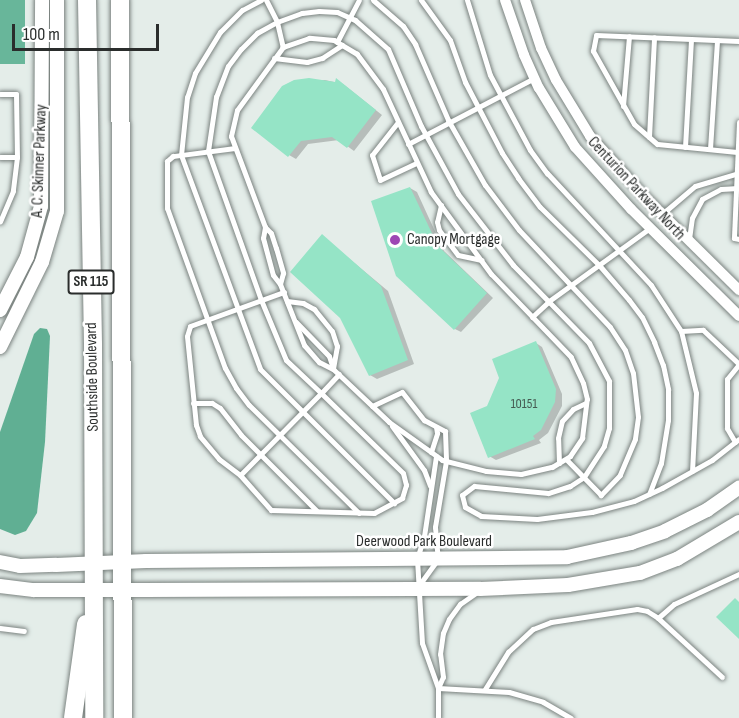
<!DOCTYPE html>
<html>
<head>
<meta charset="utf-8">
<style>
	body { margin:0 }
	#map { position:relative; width:739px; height:718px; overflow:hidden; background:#e4ede9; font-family:"Sofia Sans Condensed",sans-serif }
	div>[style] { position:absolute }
	.forest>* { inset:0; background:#68b69a; transform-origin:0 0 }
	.water>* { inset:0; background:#60af93 }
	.shadow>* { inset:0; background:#0003 }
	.building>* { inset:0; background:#95e4c6 }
	.roads { filter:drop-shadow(0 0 2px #7b8380) drop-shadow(0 0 2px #7b8380) }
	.lane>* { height:5px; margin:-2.5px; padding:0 2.5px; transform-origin:2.5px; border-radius:2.5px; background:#fff }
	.street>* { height:10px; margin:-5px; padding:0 5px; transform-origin:5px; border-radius:5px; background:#fff }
	.secondary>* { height:14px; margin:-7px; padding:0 7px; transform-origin:7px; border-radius:7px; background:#fff }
	.highway>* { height:18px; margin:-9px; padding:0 9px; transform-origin:9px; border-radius:9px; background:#fff }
	.dots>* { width:16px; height:16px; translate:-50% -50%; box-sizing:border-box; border:3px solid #fff; border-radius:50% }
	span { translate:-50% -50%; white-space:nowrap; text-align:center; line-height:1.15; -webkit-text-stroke:5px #fff; paint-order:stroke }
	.number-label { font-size:14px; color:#455b52 }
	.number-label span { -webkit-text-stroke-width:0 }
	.shield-label span { padding:2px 4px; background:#fff; border:2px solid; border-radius:4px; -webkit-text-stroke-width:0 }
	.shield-label { font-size:15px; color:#2a2d2c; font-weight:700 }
	.street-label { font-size:16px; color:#2a2d2c }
	.poi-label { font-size:16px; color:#2a2d2c }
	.left { translate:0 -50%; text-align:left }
	.scale { position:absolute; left:12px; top:24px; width:147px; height:27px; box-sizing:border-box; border:3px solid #2a2d2c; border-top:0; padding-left:8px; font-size:18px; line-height:21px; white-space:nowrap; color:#2a2d2c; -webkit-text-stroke:4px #fff; paint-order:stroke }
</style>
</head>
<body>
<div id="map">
	<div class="forest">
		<div style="left:0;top:0;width:25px;height:64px"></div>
	</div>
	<div class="water">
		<div style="clip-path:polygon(40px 328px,47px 329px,50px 336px,45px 442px,37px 513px,26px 531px,15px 535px,0 529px,0 432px,34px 334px)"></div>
	</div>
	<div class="shadow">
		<div style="clip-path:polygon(325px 80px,343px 84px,382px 115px,354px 151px,339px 140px,308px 144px,296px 159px,289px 155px,294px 81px)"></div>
		<div style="clip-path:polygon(410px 188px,417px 192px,444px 251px,493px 298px,461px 332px,455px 329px)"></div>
		<div style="clip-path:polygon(322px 236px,388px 291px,414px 364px,377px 379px,370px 375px,341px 317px)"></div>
		<div style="clip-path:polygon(536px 343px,542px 347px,562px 394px,562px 406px,548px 433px,539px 440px,541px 443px,496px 460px,489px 456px,488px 407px)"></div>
	</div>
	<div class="building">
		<div style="clip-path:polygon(309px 78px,335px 82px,336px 78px,376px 110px,347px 148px,332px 137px,301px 141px,288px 157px,251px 128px,282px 86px,294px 80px)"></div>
		<div style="clip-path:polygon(410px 187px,438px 246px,487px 293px,454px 330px,396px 276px,371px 201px)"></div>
		<div style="clip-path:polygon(322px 234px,381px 286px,408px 360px,369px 376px,340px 318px,290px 272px)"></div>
		<div style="clip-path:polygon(536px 341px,556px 389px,555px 402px,541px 430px,533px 436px,535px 439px,488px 458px,470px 413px,487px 406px,499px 378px,492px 359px)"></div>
		<div style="clip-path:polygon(735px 598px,739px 602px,739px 639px,716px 617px)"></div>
	</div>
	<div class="roads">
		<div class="lane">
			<div style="left:261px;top:0;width:21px;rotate:152deg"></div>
			<div style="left:242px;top:10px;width:31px;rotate:135deg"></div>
			<div style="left:220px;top:32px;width:48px;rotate:121.4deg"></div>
			<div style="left:195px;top:73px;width:25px;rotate:108deg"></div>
			<div style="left:187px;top:97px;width:58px;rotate:95.9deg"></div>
			<div style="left:181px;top:155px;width:228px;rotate:69.7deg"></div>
			<div style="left:260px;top:369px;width:190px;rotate:45deg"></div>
			<div style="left:266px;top:0;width:25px;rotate:63deg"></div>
			<div style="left:277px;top:22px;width:26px;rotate:77deg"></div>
			<div style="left:373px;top:0;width:40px;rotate:41deg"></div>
			<div style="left:403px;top:26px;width:22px;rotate:56deg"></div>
			<div style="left:415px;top:44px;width:83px;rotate:66.5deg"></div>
			<div style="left:448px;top:120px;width:75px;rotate:60.4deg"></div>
			<div style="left:485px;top:185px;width:56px;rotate:52.9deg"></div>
			<div style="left:519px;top:230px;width:133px;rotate:46.8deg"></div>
			<div style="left:610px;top:327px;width:27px;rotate:57deg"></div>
			<div style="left:625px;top:350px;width:24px;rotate:71deg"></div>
			<div style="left:633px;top:373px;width:44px;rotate:83.5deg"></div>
			<div style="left:638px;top:417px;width:22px;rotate:98deg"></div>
			<div style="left:635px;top:439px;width:39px;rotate:113deg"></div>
			<div style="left:620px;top:475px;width:28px;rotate:134deg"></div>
			<div style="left:601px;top:495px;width:50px;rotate:-134.2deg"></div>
			<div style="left:421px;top:0;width:49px;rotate:54.1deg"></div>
			<div style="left:450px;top:40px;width:45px;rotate:70.3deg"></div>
			<div style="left:465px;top:82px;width:80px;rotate:62.5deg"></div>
			<div style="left:502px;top:153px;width:30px;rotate:57deg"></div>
			<div style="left:518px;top:178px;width:36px;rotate:53deg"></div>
			<div style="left:540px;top:207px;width:83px;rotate:44.5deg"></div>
			<div style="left:599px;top:265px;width:46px;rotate:49.4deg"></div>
			<div style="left:629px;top:300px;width:21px;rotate:53deg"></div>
			<div style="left:642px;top:317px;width:28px;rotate:64deg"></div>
			<div style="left:654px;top:342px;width:25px;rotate:69deg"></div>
			<div style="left:663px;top:365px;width:25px;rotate:78deg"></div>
			<div style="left:668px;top:389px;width:31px;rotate:90deg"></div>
			<div style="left:668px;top:420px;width:44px;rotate:99.2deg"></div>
			<div style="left:661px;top:463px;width:33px;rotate:111deg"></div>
			<div style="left:467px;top:0;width:78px;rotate:73deg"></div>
			<div style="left:490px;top:75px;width:85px;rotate:61.9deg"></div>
			<div style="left:530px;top:150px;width:29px;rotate:54deg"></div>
			<div style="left:547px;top:173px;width:153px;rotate:47.1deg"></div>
			<div style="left:651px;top:285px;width:55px;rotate:56.9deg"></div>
			<div style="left:681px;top:331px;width:22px;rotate:-3deg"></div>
			<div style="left:703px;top:330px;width:50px;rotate:43.4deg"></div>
			<div style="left:337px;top:42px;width:47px;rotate:-62.4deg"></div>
			<div style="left:274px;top:58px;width:33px;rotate:7deg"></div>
			<div style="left:307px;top:62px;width:16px;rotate:-15deg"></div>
			<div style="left:322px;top:58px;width:24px;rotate:-33deg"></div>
			<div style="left:0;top:94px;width:16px"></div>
			<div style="left:16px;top:94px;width:63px;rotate:89.1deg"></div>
			<div style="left:17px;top:157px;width:34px;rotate:97deg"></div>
			<div style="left:13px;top:191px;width:33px;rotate:113deg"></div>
			<div style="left:623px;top:106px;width:70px;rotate:-85.1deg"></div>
			<div style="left:398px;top:122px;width:42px;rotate:128.2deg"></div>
			<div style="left:372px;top:155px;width:26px;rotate:72deg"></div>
			<div style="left:380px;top:180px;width:40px;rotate:-25deg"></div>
			<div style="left:739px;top:122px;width:116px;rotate:92.5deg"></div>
			<div style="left:734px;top:238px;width:5px;rotate:11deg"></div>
			<div style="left:649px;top:137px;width:100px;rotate:-87.1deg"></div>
			<div style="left:408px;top:144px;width:142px;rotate:-27.6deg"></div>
			<div style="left:685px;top:147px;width:108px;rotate:-86.8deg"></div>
			<div style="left:235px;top:148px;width:63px;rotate:172.6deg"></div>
			<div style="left:173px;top:156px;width:8px;rotate:140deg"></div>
			<div style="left:167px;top:161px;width:47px;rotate:90deg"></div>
			<div style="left:167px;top:208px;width:170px;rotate:70.1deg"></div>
			<div style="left:225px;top:368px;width:23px;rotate:61deg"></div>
			<div style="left:236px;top:388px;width:21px;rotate:53deg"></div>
			<div style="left:249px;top:405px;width:154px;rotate:44.5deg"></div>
			<div style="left:710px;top:149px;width:109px;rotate:-86.3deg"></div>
			<div style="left:737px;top:152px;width:80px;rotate:-174.3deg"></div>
			<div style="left:657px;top:144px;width:30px;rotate:-139deg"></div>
			<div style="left:634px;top:124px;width:84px;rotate:-119.3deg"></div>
			<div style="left:593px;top:51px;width:16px;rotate:-79deg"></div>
			<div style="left:596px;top:35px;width:143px;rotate:2.4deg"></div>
			<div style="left:0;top:157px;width:17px"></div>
			<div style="left:441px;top:205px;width:17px;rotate:103deg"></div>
			<div style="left:437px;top:222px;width:8px;rotate:76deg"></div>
			<div style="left:439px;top:230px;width:31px;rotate:53deg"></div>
			<div style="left:458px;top:255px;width:24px;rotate:12deg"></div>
			<div style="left:662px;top:214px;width:43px;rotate:-40.3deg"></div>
			<div style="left:695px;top:186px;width:46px;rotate:-16.5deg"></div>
			<div style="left:265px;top:227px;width:11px;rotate:100deg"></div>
			<div style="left:263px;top:238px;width:38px;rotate:75deg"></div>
			<div style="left:273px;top:275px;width:11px;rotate:52deg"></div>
			<div style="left:280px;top:284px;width:66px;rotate:68.5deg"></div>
			<div style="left:304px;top:345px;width:23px;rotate:49deg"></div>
			<div style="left:319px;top:362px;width:16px;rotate:27deg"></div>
			<div style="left:333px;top:369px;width:77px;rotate:43.4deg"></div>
			<div style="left:389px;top:422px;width:65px;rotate:35.6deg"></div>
			<div style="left:442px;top:460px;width:45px;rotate:14deg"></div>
			<div style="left:486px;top:471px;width:35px;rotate:5deg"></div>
			<div style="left:521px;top:474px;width:32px;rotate:-13deg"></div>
			<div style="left:552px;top:467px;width:21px;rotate:-31deg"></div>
			<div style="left:570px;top:456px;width:22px;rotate:-56deg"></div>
			<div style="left:582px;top:438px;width:39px;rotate:-83deg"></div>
			<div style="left:587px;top:399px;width:16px;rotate:-104deg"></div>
			<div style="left:583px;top:383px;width:29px;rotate:-115deg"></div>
			<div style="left:571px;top:357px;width:115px;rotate:-133.9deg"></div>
			<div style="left:491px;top:274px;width:102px;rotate:-126.2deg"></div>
			<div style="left:431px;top:192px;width:114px;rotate:-115deg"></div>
			<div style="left:383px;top:89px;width:44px;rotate:-126.6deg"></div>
			<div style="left:357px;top:54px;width:27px;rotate:-149deg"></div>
			<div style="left:334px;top:40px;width:25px;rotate:-175deg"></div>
			<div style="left:309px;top:38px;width:28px;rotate:161deg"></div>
			<div style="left:283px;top:47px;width:78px;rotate:126.1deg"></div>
			<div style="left:237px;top:110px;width:27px;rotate:103deg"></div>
			<div style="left:231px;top:136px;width:97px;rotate:69.5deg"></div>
			<div style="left:265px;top:227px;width:8px;rotate:45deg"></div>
			<div style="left:271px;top:233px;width:16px;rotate:72deg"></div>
			<div style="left:276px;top:248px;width:26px;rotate:74deg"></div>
			<div style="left:283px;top:273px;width:11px;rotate:105deg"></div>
			<div style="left:689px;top:239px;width:21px;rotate:-82deg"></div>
			<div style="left:692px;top:218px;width:21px;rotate:-62deg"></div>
			<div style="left:702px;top:199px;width:21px;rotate:-28deg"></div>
			<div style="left:721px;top:189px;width:17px;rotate:-3deg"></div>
			<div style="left:287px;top:301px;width:16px;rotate:7deg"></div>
			<div style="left:303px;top:303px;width:13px;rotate:29deg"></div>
			<div style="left:314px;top:309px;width:28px;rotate:51deg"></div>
			<div style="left:332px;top:331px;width:16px;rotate:72deg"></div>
			<div style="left:337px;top:346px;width:23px;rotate:100deg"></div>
			<div style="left:532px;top:317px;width:23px;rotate:-43deg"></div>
			<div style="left:549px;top:301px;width:125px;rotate:-35.9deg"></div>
			<div style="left:296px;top:322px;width:47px;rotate:45.9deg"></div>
			<div style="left:329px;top:356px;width:13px;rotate:72deg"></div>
			<div style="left:681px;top:331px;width:64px;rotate:76.4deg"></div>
			<div style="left:696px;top:393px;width:78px;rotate:92.9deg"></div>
			<div style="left:339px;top:374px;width:26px;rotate:133deg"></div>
			<div style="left:321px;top:393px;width:115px;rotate:134.6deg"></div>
			<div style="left:240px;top:475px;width:47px;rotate:48.5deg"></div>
			<div style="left:271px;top:510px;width:103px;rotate:1.7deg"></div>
			<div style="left:374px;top:513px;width:32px;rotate:-28deg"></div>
			<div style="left:402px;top:498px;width:14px;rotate:-73deg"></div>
			<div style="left:406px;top:485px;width:12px;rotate:-104deg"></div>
			<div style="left:403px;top:473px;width:115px;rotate:-135.7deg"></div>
			<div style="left:321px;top:393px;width:48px;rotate:-136.7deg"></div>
			<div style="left:286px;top:360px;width:65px;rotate:-112.6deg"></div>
			<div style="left:261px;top:300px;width:158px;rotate:-109.6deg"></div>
			<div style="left:208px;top:151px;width:55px;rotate:-81.6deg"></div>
			<div style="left:216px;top:97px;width:33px;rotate:-69deg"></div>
			<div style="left:228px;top:66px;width:21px;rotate:-53deg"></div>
			<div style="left:241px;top:49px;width:23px;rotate:-45deg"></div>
			<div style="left:257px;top:33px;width:23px;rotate:-29deg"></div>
			<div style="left:277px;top:22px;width:27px;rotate:-20deg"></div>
			<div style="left:302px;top:13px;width:17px;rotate:-7deg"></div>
			<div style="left:319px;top:11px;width:18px;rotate:3deg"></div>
			<div style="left:337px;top:12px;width:20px;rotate:24deg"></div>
			<div style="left:355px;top:20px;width:44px;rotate:41.3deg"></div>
			<div style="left:388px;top:49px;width:84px;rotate:66.8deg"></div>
			<div style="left:421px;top:126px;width:77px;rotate:61.4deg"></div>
			<div style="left:458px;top:194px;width:90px;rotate:52.2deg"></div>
			<div style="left:513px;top:265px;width:109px;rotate:45.7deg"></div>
			<div style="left:589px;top:343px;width:43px;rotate:62.2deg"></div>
			<div style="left:609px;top:381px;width:47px;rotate:90deg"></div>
			<div style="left:609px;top:428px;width:19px;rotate:106deg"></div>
			<div style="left:604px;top:446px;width:37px;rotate:123deg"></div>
			<div style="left:584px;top:477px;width:17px;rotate:147deg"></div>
			<div style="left:570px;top:486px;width:23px;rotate:162deg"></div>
			<div style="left:548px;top:493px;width:74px;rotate:-174.6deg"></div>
			<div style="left:474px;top:486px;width:15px;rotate:143deg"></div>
			<div style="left:462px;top:495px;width:12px;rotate:76deg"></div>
			<div style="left:465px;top:507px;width:18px;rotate:29deg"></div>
			<div style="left:481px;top:516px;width:56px;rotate:3.1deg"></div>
			<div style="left:537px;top:519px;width:55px;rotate:-7.3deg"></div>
			<div style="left:592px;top:512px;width:43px;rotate:-14.7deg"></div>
			<div style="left:634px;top:501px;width:31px;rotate:-25deg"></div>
			<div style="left:662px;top:488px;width:57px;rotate:-29.2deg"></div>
			<div style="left:712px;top:460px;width:34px;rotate:-38deg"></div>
			<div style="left:193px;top:403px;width:19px"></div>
			<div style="left:212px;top:403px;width:9px;rotate:32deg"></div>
			<div style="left:220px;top:408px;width:34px;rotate:52deg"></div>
			<div style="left:241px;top:435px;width:107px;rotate:45deg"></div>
			<div style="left:372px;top:406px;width:33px;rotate:-25deg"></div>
			<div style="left:402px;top:392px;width:36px;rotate:52deg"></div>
			<div style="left:424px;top:420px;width:24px;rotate:28deg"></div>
			<div style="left:445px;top:431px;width:30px;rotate:88deg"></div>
			<div style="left:446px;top:461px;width:67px;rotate:99.5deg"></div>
			<div style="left:435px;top:527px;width:32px;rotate:85deg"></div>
			<div style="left:438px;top:559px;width:34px;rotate:126deg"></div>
			<div style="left:392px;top:426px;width:54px;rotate:54deg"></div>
			<div style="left:424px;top:470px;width:17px;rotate:69deg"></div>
			<div style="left:735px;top:442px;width:16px;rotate:-120deg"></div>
			<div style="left:727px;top:428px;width:49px;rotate:-90deg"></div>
			<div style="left:727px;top:379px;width:19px;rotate:-51deg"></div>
			<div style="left:431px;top:452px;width:20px;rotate:-72deg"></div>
			<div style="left:437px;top:433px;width:6px;rotate:-99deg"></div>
			<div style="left:436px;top:456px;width:81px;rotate:98.5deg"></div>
			<div style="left:424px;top:536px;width:24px;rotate:107deg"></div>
			<div style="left:417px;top:559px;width:84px;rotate:86.6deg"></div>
			<div style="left:422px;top:643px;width:48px;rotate:70.4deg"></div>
			<div style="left:559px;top:463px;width:25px;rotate:-92deg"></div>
			<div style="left:558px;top:438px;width:17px;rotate:-77deg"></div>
			<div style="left:562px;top:421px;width:16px;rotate:-47deg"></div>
			<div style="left:573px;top:409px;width:14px;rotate:-25deg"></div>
			<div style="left:240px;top:475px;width:26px;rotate:-143deg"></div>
			<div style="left:219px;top:459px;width:30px;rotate:-130deg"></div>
			<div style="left:200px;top:436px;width:12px;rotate:-110deg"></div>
			<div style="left:196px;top:425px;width:89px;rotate:-95.8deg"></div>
			<div style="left:187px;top:336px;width:10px;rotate:-73deg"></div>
			<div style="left:190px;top:326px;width:100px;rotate:-19.9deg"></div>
			<div style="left:658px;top:618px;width:21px;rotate:-41deg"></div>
			<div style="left:674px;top:604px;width:72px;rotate:-24.8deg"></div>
			<div style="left:0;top:628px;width:24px;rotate:7deg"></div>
			<div style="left:438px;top:688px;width:71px;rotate:3.2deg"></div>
			<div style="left:509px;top:692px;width:35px;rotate:16deg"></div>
			<div style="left:543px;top:702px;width:32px;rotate:30deg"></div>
			<div style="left:485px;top:689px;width:44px;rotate:-58.1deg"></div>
			<div style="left:508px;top:652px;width:34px;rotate:-43deg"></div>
			<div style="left:533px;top:629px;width:19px;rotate:-21deg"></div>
			<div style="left:551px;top:622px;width:87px;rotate:-8.6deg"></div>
			<div style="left:637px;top:609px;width:10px;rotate:11deg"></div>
			<div style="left:647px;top:611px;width:13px;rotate:32deg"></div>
			<div style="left:658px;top:618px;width:87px;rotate:42.7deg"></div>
			<div style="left:438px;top:718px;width:30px;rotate:-90deg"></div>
			<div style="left:438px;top:688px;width:12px;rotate:-66deg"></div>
			<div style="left:443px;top:677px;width:23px;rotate:-97deg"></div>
			<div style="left:440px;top:654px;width:21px;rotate:-82deg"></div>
			<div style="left:443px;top:633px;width:15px;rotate:-67deg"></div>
			<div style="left:449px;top:619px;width:19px;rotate:-54deg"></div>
			<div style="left:460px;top:604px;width:21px;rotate:-35deg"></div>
		</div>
		<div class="street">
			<div style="left:505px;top:0;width:58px;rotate:70.9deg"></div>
			<div style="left:524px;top:55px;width:36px;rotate:66deg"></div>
			<div style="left:539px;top:88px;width:69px;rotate:58.6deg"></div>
			<div style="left:575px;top:147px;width:84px;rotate:47.9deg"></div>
			<div style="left:631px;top:209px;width:152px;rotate:44.7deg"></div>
			<div style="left:525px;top:0;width:51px;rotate:71.6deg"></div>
			<div style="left:541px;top:48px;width:35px;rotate:65deg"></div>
			<div style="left:556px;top:80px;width:66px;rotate:58.7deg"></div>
			<div style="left:590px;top:136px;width:81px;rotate:48deg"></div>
			<div style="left:644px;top:196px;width:134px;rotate:44.7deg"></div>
		</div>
		<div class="secondary">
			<div style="left:0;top:310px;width:59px;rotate:-63deg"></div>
			<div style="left:27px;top:257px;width:53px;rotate:-74.6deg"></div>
			<div style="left:41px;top:206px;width:206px;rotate:-89.7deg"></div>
			<div style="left:0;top:347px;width:95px;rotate:-63.7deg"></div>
			<div style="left:42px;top:262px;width:53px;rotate:-73.6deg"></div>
			<div style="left:57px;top:211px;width:211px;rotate:-90deg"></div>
			<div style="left:0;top:562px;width:20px;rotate:11deg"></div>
			<div style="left:20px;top:566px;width:36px;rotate:-2deg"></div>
			<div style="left:56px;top:565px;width:90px;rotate:-2.5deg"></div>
			<div style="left:146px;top:561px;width:421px;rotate:-0.5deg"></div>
			<div style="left:567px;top:557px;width:66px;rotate:-12.3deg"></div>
			<div style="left:631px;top:543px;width:36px;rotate:-19deg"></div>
			<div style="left:665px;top:531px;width:47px;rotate:-26.6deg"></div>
			<div style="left:707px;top:510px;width:39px;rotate:-35deg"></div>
			<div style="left:0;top:586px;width:34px;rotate:7deg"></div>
			<div style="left:34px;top:590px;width:109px"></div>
			<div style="left:143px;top:590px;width:337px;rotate:-0.2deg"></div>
			<div style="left:480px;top:589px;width:88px;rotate:-2.6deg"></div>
			<div style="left:568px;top:585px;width:73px;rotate:-9.5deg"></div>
			<div style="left:640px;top:573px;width:40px;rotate:-21deg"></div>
			<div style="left:677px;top:559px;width:72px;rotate:-30.8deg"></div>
		</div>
		<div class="highway">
			<div style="left:87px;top:0;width:344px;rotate:89deg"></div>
			<div style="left:93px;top:344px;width:374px;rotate:89.8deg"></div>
			<div style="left:120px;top:0;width:718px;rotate:89.76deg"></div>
			<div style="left:73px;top:718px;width:95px;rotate:-82.1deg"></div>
		</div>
	</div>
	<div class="dots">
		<div style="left:395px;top:240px;background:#9d47b4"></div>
	</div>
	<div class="number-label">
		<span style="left:524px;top:404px">10151</span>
	</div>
	<div class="shield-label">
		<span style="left:91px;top:282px">SR 115</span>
	</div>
	<div class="street-label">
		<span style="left:40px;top:161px;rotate:-88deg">A. C. Skinner Parkway</span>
		<span style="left:636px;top:189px;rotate:47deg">Centurion Parkway North</span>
		<span style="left:93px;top:377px;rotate:-91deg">Southside Boulevard</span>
		<span style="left:424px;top:542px">Deerwood Park Boulevard</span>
	</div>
	<div class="poi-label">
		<span class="left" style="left:407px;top:240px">Canopy Mortgage</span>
	</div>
	<div class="scale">100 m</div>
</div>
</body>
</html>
